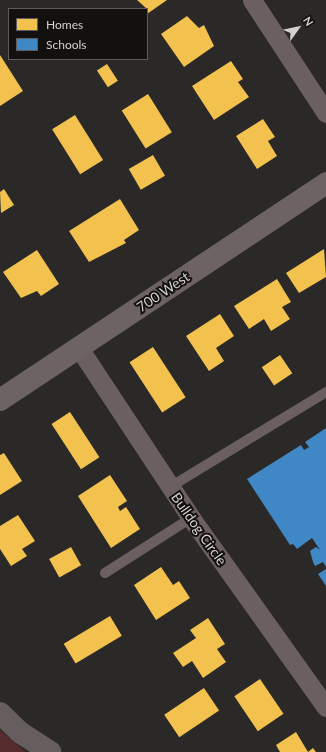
<!DOCTYPE html>
<html>
<head>
<meta charset="utf-8">
<style>
	body { margin:0 }
	#map { position:relative; width:326px; height:752px; overflow:hidden; background:#2b2828; font-family:Lato,sans-serif }
	div>[style] { position:absolute }
	.green>* { inset:0; background:#562b2e }
	.homes>* { inset:0; background:#f2c14e; transform-origin:0 0 }
	.schools>* { inset:0; background:#3f88c5 }
	.service>* { height:10px; margin:-5px; padding:0 5px; transform-origin:5px; border-radius:5px; background:#6c5f60 }
	.minor>* { height:19px; margin:-9.5px; padding:0 9.5px; transform-origin:9.5px; border-radius:9.5px; background:#6c5f60 }
	.secondary>* { height:22px; margin:-11px; padding:0 11px; transform-origin:11px; border-radius:11px; background:#6e6364 }
	.motorway>* { height:22px; margin:-11px; padding:0 11px; transform-origin:11px; border-radius:11px; background:#665e5e }
	span { translate:-50% -50%; white-space:nowrap; text-align:center; line-height:1.15; -webkit-text-stroke:4px #131010; paint-order:stroke }
	.street-label { font-size:14px; color:#d5d1d1 }
	.legend { position:absolute; left:8px; top:8px; width:140px; height:52px; box-sizing:border-box; background:#131010; border:1px solid #615d5d; margin:0; padding:5px 7px; list-style:none; font-size:12px; color:#d5d1d1 }
	.legend li { display:flex; align-items:center; gap:8px; height:20px }
	.legend b { width:20px; border:1px solid #615d5d }
	.north { position:absolute; left:278px; top:8px; width:40px; height:40px; -webkit-text-stroke:3px #131010; paint-order:stroke; rotate:57deg; font-size:11px; font-weight:700; line-height:16px; text-align:center; color:#d5d1d1 }
	.north::after { content:''; display:block; margin:auto; width:14px; height:18px; background:#d5d1d1; clip-path:polygon(50% 0,100% 100%,50% 72%,0 100%) }
</style>
</head>
<body>
<div id="map">
	<div class="green">
		<div style="clip-path:polygon(0 730px,23px 750px,26px 752px,0 752px)"></div>
	</div>
	<div class="homes">
		<div style="clip-path:polygon(137px 0,167px 0,147px 14px,147px 9px)"></div>
		<div style="clip-path:polygon(187px 16px,199px 28px,204px 25px,214px 46px,184px 67px,161px 34px)"></div>
		<div style="clip-path:polygon(0 55px,23px 91px,0 106px)"></div>
		<div style="clip-path:polygon(231px 61px,243px 79px,238px 82px,249px 97px,214px 120px,192px 86px)"></div>
		<div style="left:107px;top:64px;width:20px;height:12px;rotate:57deg"></div>
		<div style="left:148px;top:94px;width:45px;height:31px;rotate:58deg"></div>
		<div style="left:75px;top:115px;width:53px;height:27px;rotate:58deg"></div>
		<div style="clip-path:polygon(263px 119px,275px 137px,268px 141px,277px 156px,257px 169px,236px 136px)"></div>
		<div style="left:153px;top:155px;width:24px;height:28px;rotate:60deg"></div>
		<div style="clip-path:polygon(4px 189px,14px 205px,1px 213px,0 192px)"></div>
		<div style="clip-path:polygon(120px 199px,139px 230px,124px 240px,126px 243px,89px 262px,69px 231px)"></div>
		<div style="clip-path:polygon(324px 249px,326px 277px,299px 293px,286px 273px)"></div>
		<div style="clip-path:polygon(37px 250px,59px 284px,41px 296px,37px 291px,21px 298px,3px 272px)"></div>
		<div style="clip-path:polygon(277px 279px,291px 302px,282px 307px,290px 319px,271px 331px,264px 319px,249px 329px,234px 306px)"></div>
		<div style="clip-path:polygon(220px 314px,234px 336px,216px 348px,224px 361px,209px 371px,186px 336px)"></div>
		<div style="left:153px;top:347px;width:60px;height:28px;rotate:57deg"></div>
		<div style="left:280px;top:355px;width:22px;height:22px;rotate:56deg"></div>
		<div style="left:70px;top:412px;width:54px;height:22px;rotate:57deg"></div>
		<div style="clip-path:polygon(4px 453px,22px 481px,0 495px,0 455px)"></div>
		<div style="clip-path:polygon(110px 475px,127px 501px,118px 507px,120px 511px,126px 507px,140px 529px,111px 548px,78px 496px)"></div>
		<div style="clip-path:polygon(18px 515px,35px 541px,22px 549px,27px 556px,11px 566px,0 549px,0 526px)"></div>
		<div style="left:71px;top:547px;width:21px;height:25px;rotate:61deg"></div>
		<div style="clip-path:polygon(161px 567px,173px 585px,179px 581px,190px 598px,156px 620px,134px 585px)"></div>
		<div style="left:110px;top:616px;width:23px;height:54px;rotate:59deg"></div>
		<div style="clip-path:polygon(208px 618px,225px 644px,217px 649px,226px 662px,203px 678px,192px 661px,183px 667px,173px 653px,196px 638px,190px 630px)"></div>
		<div style="left:260px;top:679px;width:42px;height:31px;rotate:56deg"></div>
		<div style="left:204px;top:688px;width:27px;height:48px;rotate:56deg"></div>
		<div style="clip-path:polygon(296px 732px,308px 752px,313px 748px,316px 752px,280px 752px,276px 745px)"></div>
	</div>
	<div class="schools">
		<div style="clip-path:polygon(326px 428px,326px 567px,323px 562px,315px 566px,313px 562px,310px 551px,316px 547px,320px 550px,312px 538px,297px 549px,293px 544px,290px 545px,247px 479px,301px 445px,304px 450px,309px 447px,305px 442px)"></div>
		<div style="clip-path:polygon(326px 569px,326px 586px,318px 574px)"></div>
	</div>
	<div class="service">
		<div style="left:170px;top:487px;width:183px;rotate:-31.3deg"></div>
		<div style="left:105px;top:573px;width:102px;rotate:-32.6deg"></div>
	</div>
	<div class="minor">
		<div style="left:252px;top:0;width:135px;rotate:56.8deg"></div>
		<div style="left:79px;top:348px;width:204px;rotate:56.6deg"></div>
		<div style="left:191px;top:518px;width:232px;rotate:54.5deg"></div>
	</div>
	<div class="secondary">
		<div style="left:0;top:400px;width:392px;rotate:-33.6deg"></div>
	</div>
	<div class="motorway">
		<div style="left:0;top:713px;width:29px;rotate:44deg"></div>
		<div style="left:21px;top:733px;width:35px;rotate:33deg"></div>
	</div>
	<div class="street-label">
		<span style="left:163px;top:292px;rotate:-34deg">700 West</span>
		<span style="left:199px;top:529px;rotate:55deg">Bulldog Circle</span>
	</div>
	<ul class="legend">
	<li><b style="height:11px;background:#f2c14e"></b>Homes</li>
	<li><b style="height:11px;background:#3f88c5"></b>Schools</li>
	</ul>
	<div class="north">N</div>
</div>
</body>
</html>
